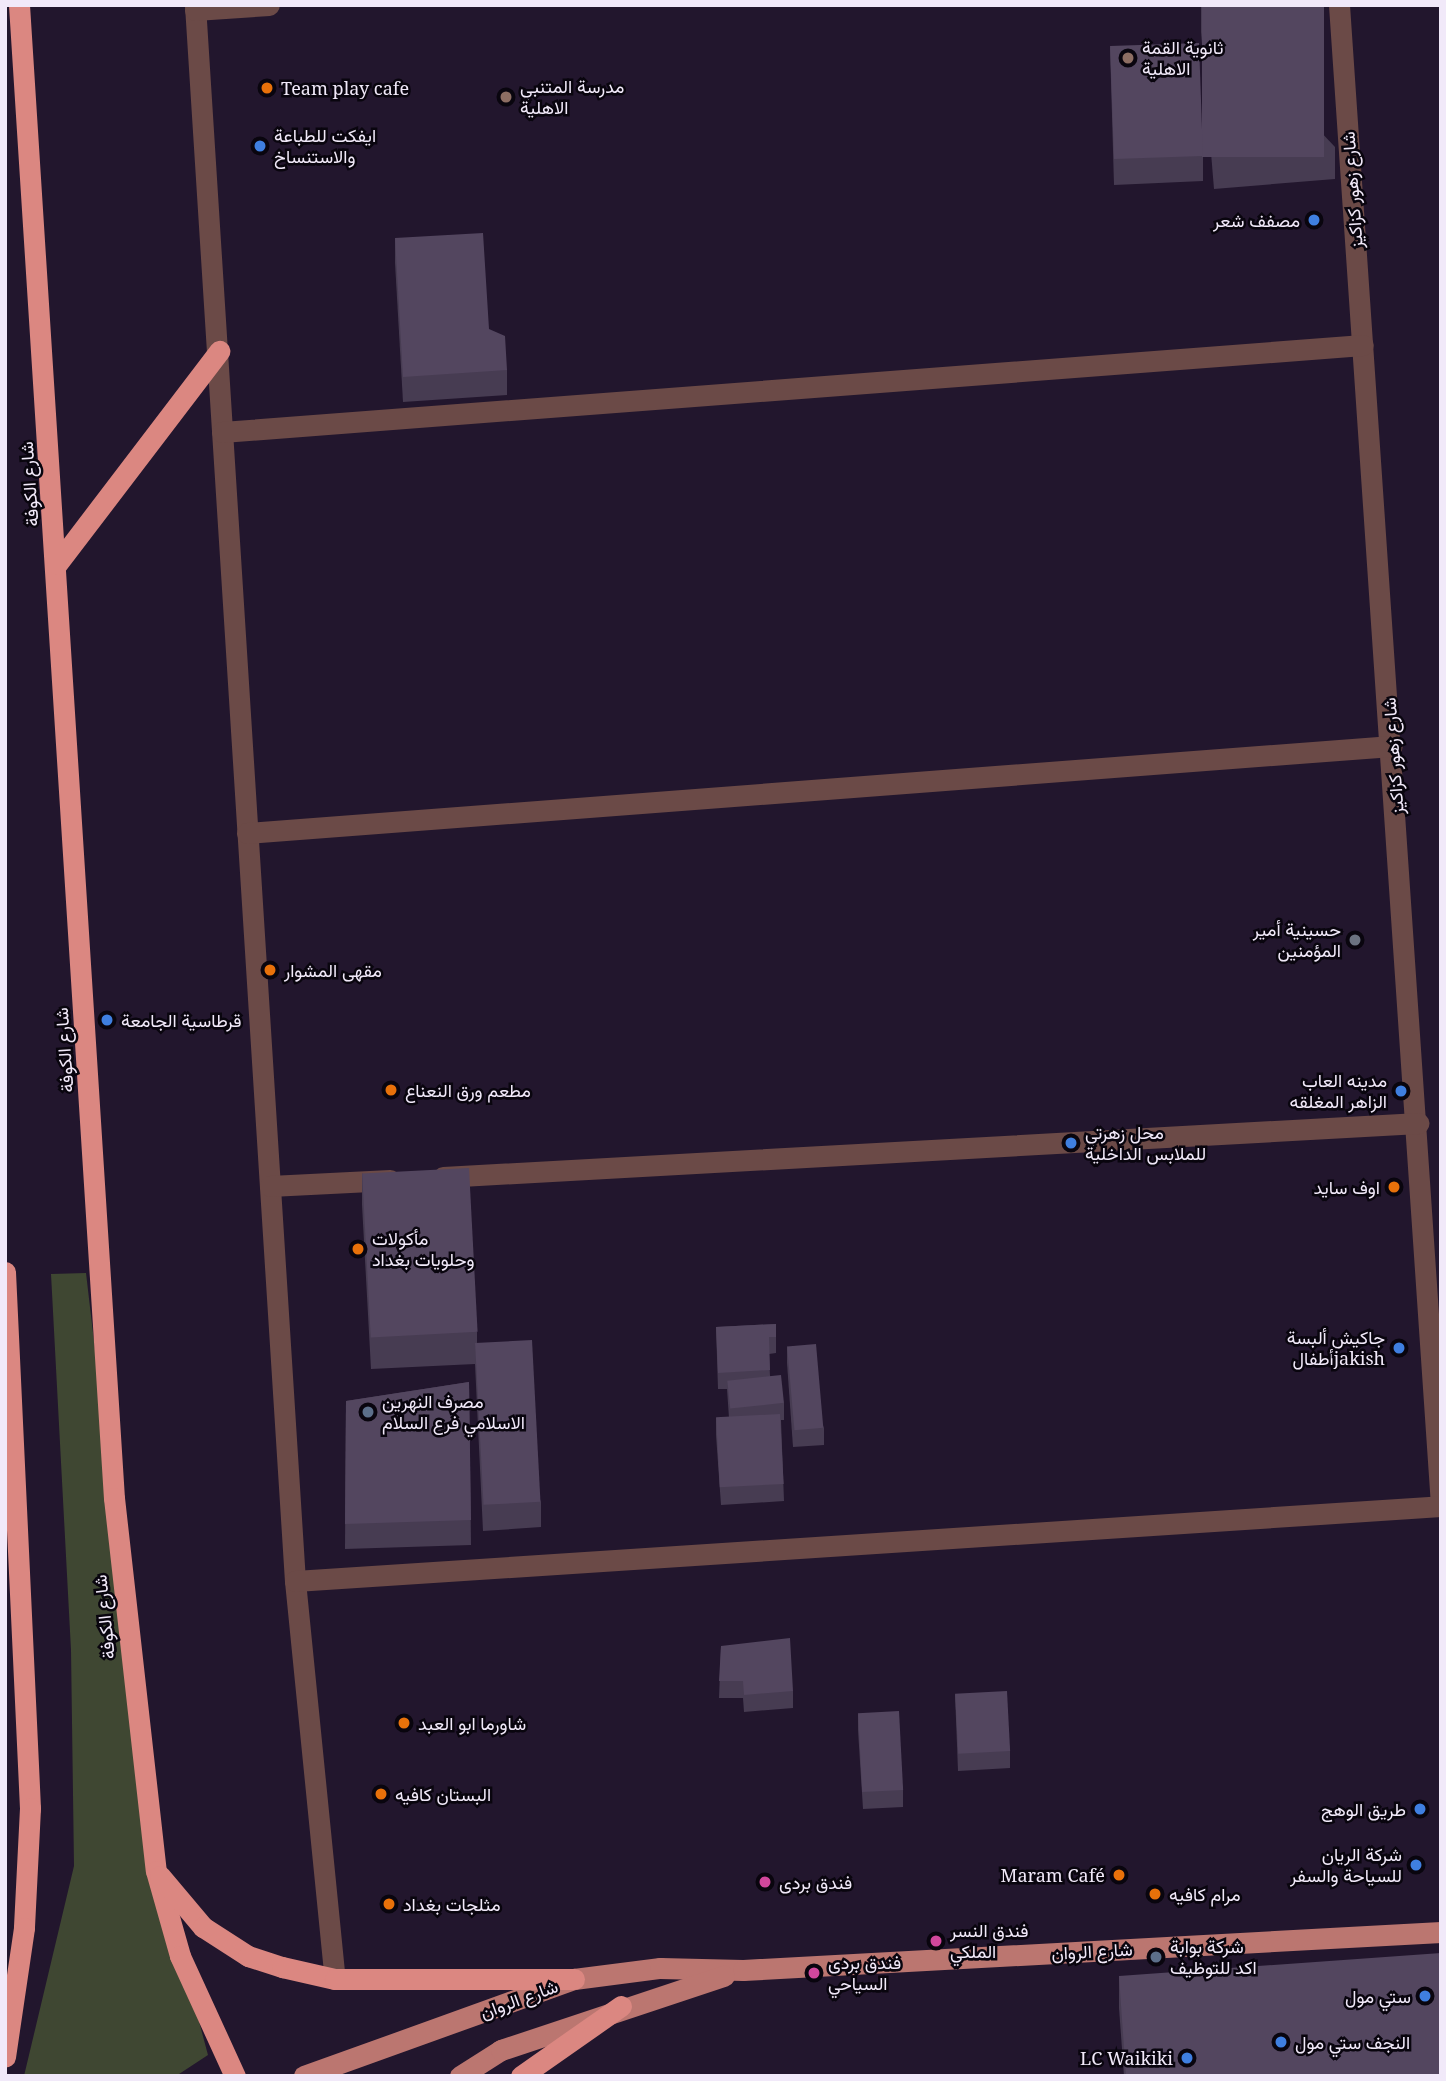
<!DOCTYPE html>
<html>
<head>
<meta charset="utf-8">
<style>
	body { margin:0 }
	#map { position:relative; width:1446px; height:2081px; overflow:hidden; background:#22162d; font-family:"Noto Serif",Vazirmatn,serif }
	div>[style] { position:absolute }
	.green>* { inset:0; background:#3f4732 }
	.minor>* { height:21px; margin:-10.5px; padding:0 10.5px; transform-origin:10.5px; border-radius:10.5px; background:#6b4a47 }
	.major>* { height:21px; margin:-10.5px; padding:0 10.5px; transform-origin:10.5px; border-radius:10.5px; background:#bb7670 }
	.highway>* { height:21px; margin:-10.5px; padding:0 10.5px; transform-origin:10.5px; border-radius:10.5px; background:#db8781 }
	.wall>* { inset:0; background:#473c52 }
	.building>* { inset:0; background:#53465f; transform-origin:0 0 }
	.dots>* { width:19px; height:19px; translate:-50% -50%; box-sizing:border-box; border:4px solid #09050e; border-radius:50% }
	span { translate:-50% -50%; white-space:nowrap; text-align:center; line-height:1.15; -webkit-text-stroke:5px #09050e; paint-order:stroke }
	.poi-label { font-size:18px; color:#f1e9f9 }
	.left { translate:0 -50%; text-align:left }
	.right { translate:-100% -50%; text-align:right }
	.street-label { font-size:18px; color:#f1e9f9 }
	.frame { position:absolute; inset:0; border:7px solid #f1e9f9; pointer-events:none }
</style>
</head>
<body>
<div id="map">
	<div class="green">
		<div style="clip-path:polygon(86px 1273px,154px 1853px,208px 2055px,176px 2076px,24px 2076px,74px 1866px,71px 1650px,51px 1274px)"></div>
	</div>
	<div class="minor">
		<div style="left:195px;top:5px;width:1579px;rotate:86.37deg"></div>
		<div style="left:295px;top:1581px;width:400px;rotate:84.3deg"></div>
		<div style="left:1339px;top:5px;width:1504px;rotate:86.11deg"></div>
		<div style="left:195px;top:10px;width:74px;rotate:-3.9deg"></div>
		<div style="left:222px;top:432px;width:1144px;rotate:-4.36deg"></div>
		<div style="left:247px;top:833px;width:1148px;rotate:-4.35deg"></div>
		<div style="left:443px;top:1177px;width:977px;rotate:-3.17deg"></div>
		<div style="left:270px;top:1186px;width:120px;rotate:-2.9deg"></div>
		<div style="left:295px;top:1581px;width:1148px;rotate:-3.74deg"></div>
	</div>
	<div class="major">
		<div style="left:304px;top:2076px;width:287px;rotate:-19.8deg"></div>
		<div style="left:574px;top:1979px;width:87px;rotate:-7.3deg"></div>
		<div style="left:660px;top:1968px;width:83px;rotate:1.4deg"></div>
		<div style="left:743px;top:1970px;width:699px;rotate:-3.12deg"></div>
		<div style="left:460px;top:2076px;width:49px;rotate:-32.4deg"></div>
		<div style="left:501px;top:2050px;width:235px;rotate:-18.4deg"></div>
	</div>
	<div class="highway">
		<div style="left:19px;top:5px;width:1496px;rotate:86.36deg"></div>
		<div style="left:114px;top:1498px;width:375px;rotate:83.6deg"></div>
		<div style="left:156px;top:1871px;width:88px;rotate:74.2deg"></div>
		<div style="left:180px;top:1956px;width:132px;rotate:65.4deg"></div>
		<div style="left:57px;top:564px;width:268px;rotate:-52.7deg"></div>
		<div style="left:5px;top:1272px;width:537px;rotate:87.33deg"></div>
		<div style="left:30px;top:1808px;width:120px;rotate:92.9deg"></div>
		<div style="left:24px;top:1928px;width:130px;rotate:98.4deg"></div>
		<div style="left:160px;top:1876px;width:67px;rotate:49.9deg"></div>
		<div style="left:203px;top:1927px;width:54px;rotate:32.8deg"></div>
		<div style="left:248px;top:1956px;width:36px;rotate:18deg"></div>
		<div style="left:282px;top:1967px;width:54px;rotate:12.8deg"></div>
		<div style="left:335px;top:1979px;width:239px"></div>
		<div style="left:521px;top:2076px;width:122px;rotate:-35deg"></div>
	</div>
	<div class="wall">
		<div style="clip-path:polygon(1201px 5px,1335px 147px,1335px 179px,1214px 189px,1201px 32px)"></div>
		<div style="clip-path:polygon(1110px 47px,1203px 156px,1203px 181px,1114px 185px)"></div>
		<div style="clip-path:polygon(395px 238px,507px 370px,507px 395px,403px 402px,395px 263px)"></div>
		<div style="clip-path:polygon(362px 1173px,477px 1332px,477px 1344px,541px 1502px,541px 1527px,483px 1531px,475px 1364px,371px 1369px,362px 1205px)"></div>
		<div style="clip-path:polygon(776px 1324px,776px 1353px,769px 1354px,770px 1376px,784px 1403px,784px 1420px,781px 1420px,784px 1501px,721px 1505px,716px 1435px,716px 1418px,729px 1418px,727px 1389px,718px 1389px,716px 1327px)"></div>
		<div style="clip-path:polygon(787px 1346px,824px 1428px,824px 1445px,793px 1447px,787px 1363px)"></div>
		<div style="clip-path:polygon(469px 1382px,471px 1545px,345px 1549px,346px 1401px)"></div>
		<div style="clip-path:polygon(721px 1646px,793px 1691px,793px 1708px,744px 1712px,743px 1698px,719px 1698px)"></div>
		<div style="clip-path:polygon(955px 1694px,1010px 1751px,1010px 1768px,958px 1771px)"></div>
		<div style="clip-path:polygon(858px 1713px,903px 1790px,903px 1807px,863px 1809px,858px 1730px)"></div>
		<div style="clip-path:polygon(1119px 1976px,1441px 2076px,1124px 2076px,1119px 2008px)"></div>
	</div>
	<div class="building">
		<div style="left:1202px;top:5px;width:122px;height:152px"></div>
		<div style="left:1199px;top:43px;width:113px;height:89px;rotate:88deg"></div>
		<div style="clip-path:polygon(483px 233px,489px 329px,505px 336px,507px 370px,403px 377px,395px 238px)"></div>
		<div style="left:469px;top:1168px;width:164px;height:107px;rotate:87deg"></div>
		<div style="clip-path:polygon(776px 1324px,776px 1337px,769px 1337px,770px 1370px,718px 1373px,716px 1327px)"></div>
		<div style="left:532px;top:1340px;width:162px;height:57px;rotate:87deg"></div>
		<div style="left:816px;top:1344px;width:84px;height:29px;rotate:85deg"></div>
		<div style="left:781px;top:1375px;width:28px;height:54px;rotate:84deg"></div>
		<div style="clip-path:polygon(469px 1382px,471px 1520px,345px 1524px,346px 1401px)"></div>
		<div style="left:780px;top:1414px;width:70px;height:64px;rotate:87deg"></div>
		<div style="clip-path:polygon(790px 1638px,793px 1691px,744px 1695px,743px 1681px,719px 1681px,721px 1646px)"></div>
		<div style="left:1007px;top:1691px;width:60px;height:52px;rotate:87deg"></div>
		<div style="left:899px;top:1711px;width:79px;height:41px;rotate:87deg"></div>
		<div style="clip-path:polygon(1441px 1953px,1441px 2076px,1126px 2076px,1119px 1976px)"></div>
	</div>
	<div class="dots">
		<div style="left:1128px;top:58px;background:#8d6e63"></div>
		<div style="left:267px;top:88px;background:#e8710a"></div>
		<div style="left:506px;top:97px;background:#8d6e63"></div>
		<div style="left:260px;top:146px;background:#3f7fe0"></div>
		<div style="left:1314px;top:220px;background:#3f7fe0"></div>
		<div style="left:1355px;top:940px;background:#6b7280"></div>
		<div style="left:270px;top:970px;background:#e8710a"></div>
		<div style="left:107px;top:1020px;background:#3f7fe0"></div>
		<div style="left:391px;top:1090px;background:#e8710a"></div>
		<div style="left:1401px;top:1091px;background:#3f7fe0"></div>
		<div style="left:1071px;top:1143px;background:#3f7fe0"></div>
		<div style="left:1394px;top:1187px;background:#e8710a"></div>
		<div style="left:358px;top:1249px;background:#e8710a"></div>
		<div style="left:1399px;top:1348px;background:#3f7fe0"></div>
		<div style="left:368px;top:1412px;background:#5c6f8a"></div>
		<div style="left:404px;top:1723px;background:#e8710a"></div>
		<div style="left:381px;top:1794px;background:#e8710a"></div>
		<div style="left:1420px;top:1809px;background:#3f7fe0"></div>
		<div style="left:1416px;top:1865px;background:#3f7fe0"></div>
		<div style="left:1119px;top:1875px;background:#e8710a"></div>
		<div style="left:765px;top:1882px;background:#d1479c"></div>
		<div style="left:1155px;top:1894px;background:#e8710a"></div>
		<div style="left:389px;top:1904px;background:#e8710a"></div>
		<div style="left:936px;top:1941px;background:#d1479c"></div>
		<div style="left:1156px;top:1957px;background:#5c6f8a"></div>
		<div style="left:814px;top:1973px;background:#d1479c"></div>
		<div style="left:1425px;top:1996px;background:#3f7fe0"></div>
		<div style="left:1281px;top:2042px;background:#3f7fe0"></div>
		<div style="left:1187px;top:2058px;background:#3f7fe0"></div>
	</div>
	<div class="poi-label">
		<span class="left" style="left:1142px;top:58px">ثانوية القمة<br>الاهلية</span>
		<span class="left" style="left:520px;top:97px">مدرسة المتنبي<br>الاهلية</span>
		<span class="left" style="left:281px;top:88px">Team play cafe</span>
		<span class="left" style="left:274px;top:146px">ايفكت للطباعة<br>والاستنساخ</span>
		<span class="right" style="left:1300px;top:220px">مصفف شعر</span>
		<span class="right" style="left:1341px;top:940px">حسينية أمير<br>المؤمنين</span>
		<span class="left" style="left:284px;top:970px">مقهى المشوار</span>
		<span class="left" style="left:121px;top:1020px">قرطاسية الجامعة</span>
		<span class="right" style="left:1387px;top:1091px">مدينه العاب<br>الزاهر المغلقه</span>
		<span class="left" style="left:405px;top:1090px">مطعم ورق النعناع</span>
		<span class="left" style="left:1085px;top:1143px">محل زهرتي<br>للملابس الداخلية</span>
		<span class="right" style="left:1380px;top:1187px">اوف سايد</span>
		<span class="left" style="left:372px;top:1249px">مأكولات<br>وحلويات بغداد</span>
		<span class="right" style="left:1385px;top:1348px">جاكيش ألبسة<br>أطفالjakish</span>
		<span class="left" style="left:382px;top:1412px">مصرف النهرين<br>الاسلامي فرع السلام</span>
		<span class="left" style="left:418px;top:1723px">شاورما ابو العبد</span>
		<span class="left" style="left:395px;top:1794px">البستان كافيه</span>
		<span class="right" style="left:1406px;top:1809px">طريق الوهج</span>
		<span class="right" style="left:1402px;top:1865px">شركة الريان<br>للسياحة والسفر</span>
		<span class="right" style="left:1105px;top:1875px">Maram Café</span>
		<span class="left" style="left:779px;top:1882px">فندق بردى</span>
		<span class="left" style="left:1169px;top:1894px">مرام كافيه</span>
		<span class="left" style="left:403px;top:1904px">مثلجات بغداد</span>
		<span class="left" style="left:950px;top:1941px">فندق النسر<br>الملكي</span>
		<span class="left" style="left:1170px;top:1957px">شركة بوابة<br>اكد للتوظيف</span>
		<span class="left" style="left:828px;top:1973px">فندق بردى<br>السياحي</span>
		<span class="right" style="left:1411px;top:1996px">ستي مول</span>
		<span class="left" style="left:1295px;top:2042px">النجف ستي مول</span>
		<span class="right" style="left:1173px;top:2058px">LC Waikiki</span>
	</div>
	<div class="street-label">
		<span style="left:1352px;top:190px;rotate:-94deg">شارع زهور كزاكيز</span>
		<span style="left:29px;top:484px;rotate:-94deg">شارع الكوفة</span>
		<span style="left:1393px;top:756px;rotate:-94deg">شارع زهور كزاكيز</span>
		<span style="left:64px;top:1050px;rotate:-94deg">شارع الكوفة</span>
		<span style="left:104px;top:1617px;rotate:-96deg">شارع الكوفة</span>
		<span style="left:1092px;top:1951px;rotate:-3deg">شارع الروان</span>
		<span style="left:519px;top:1999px;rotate:-20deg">شارع الروان</span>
	</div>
	<div class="frame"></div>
</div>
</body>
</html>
